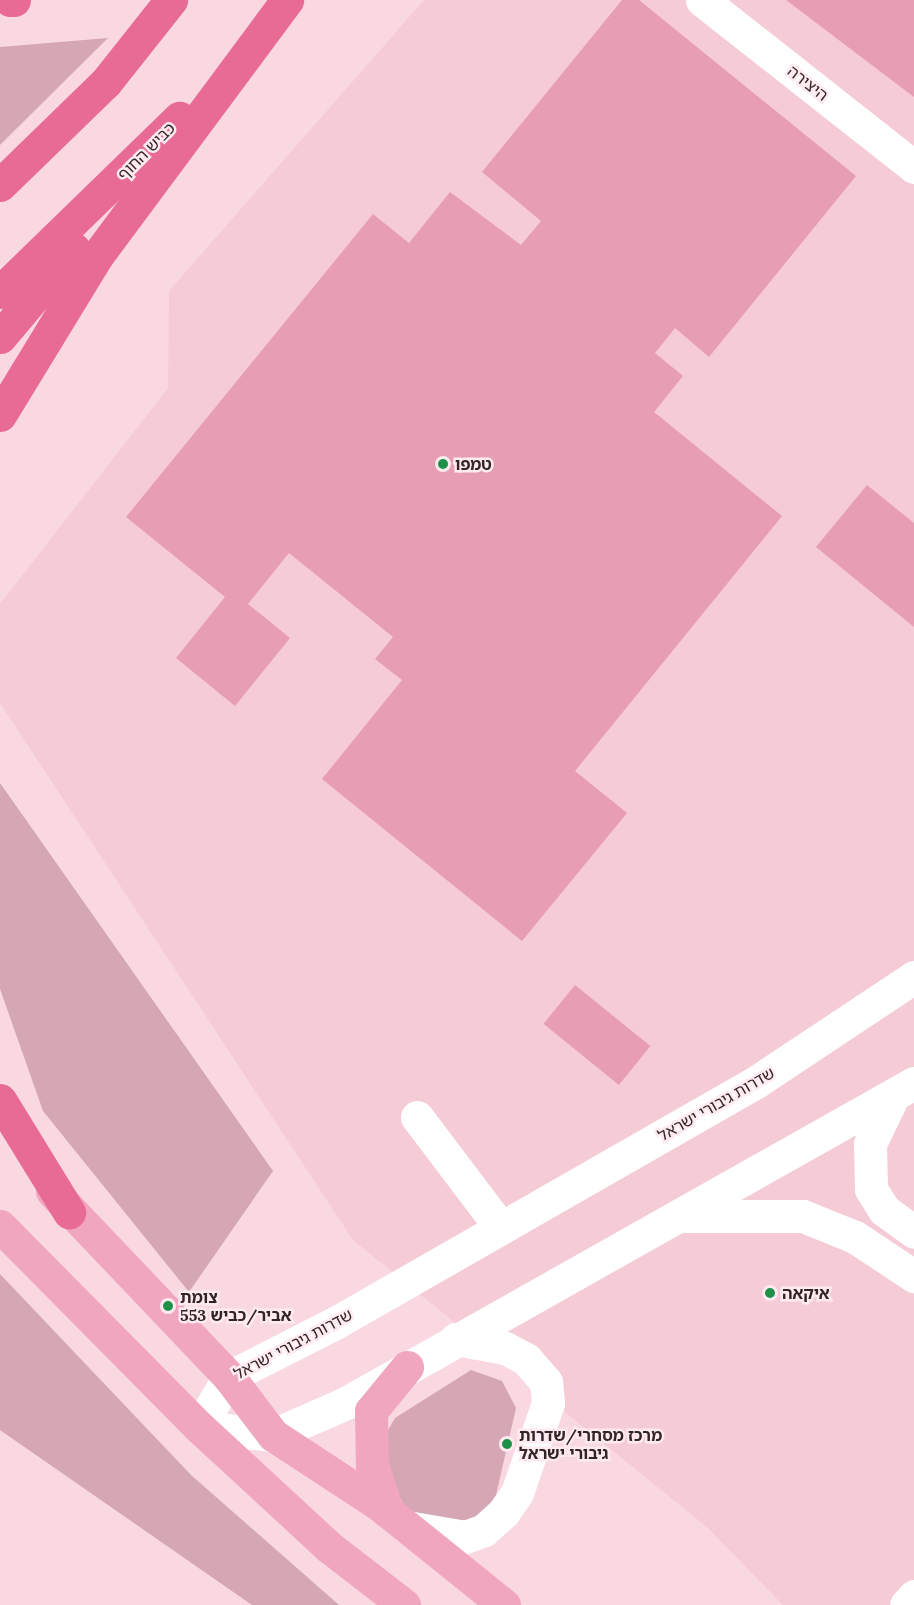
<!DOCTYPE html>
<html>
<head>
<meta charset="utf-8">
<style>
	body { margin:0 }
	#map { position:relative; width:914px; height:1605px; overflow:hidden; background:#fad8e1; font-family:Lora,"Noto Sans Hebrew",serif }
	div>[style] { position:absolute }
	.built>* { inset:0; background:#f5cbd6 }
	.green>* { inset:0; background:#d5a6b3 }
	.building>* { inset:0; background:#e79db2; transform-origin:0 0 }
	.minor>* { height:33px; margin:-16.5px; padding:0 16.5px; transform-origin:16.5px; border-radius:16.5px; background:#fff }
	.major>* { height:33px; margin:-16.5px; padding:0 16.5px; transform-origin:16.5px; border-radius:16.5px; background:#f1a6c0 }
	.highway>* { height:33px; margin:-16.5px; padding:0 16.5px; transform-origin:16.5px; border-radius:16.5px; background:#e86b96 }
	.dots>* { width:16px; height:16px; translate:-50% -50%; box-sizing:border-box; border:3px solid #feeaef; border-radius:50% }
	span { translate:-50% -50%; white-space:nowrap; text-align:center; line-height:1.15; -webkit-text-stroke:5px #feeaef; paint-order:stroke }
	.street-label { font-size:16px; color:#312528 }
	.poi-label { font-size:16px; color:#312528; font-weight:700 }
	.left { translate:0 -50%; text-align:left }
</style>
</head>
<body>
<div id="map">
	<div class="built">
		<div style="clip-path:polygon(424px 0,914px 0,914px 1605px,783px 1605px,708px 1528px,353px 1240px,0 703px,0 604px,168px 388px,169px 291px)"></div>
	</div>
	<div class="green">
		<div style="clip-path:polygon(108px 38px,0 145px,0 47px)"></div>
		<div style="clip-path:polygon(0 783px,273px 1171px,189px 1292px,43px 1111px,0 989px)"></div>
		<div style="clip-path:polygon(0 1274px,191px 1475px,339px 1605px,252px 1605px,0 1430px)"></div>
		<div style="clip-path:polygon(471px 1370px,502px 1381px,516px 1408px,496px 1495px,478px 1522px,409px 1514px,387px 1474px,383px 1439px,395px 1418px)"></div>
	</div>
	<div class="building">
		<div style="clip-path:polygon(622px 0,639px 0,856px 176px,709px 357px,675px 328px,655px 353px,683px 376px,654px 412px,782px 516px,575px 771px,627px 813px,522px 941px,322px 779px,402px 680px,375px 659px,393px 637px,289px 553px,248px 604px,290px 638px,235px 706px,176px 658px,225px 597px,126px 517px,373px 214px,409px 243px,450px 192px,521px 245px,541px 221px,482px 172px)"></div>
		<div style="clip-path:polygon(786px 0,914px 0,914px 97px)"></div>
		<div style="clip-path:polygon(867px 485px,914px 523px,914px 627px,816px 547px)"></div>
		<div style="left:575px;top:985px;width:97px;height:50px;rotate:39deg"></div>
	</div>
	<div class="minor">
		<div style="left:702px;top:0;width:270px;rotate:38.2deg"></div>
		<div style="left:914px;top:977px;width:190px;rotate:146.4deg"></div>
		<div style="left:756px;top:1082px;width:485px;rotate:150.2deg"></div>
		<div style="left:335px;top:1323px;width:119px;rotate:153deg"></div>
		<div style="left:229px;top:1377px;width:58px;rotate:121deg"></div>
		<div style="left:199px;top:1427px;width:74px;rotate:6.2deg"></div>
		<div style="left:273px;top:1435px;width:80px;rotate:-23.7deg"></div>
		<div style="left:346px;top:1403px;width:652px;rotate:-29.4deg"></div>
		<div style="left:892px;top:1098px;width:51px;rotate:115.6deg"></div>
		<div style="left:870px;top:1144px;width:45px;rotate:88.7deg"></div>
		<div style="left:871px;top:1189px;width:25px;rotate:58deg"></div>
		<div style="left:884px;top:1210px;width:37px;rotate:36deg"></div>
		<div style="left:417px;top:1117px;width:139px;rotate:52.9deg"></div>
		<div style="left:686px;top:1216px;width:117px"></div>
		<div style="left:803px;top:1216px;width:56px;rotate:22deg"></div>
		<div style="left:855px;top:1237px;width:71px;rotate:33.5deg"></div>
		<div style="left:407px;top:1527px;width:59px;rotate:9.8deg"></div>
		<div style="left:465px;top:1537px;width:20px;rotate:-20deg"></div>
		<div style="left:484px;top:1530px;width:25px;rotate:-42deg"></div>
		<div style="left:503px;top:1513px;width:24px;rotate:-55deg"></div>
		<div style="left:517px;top:1493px;width:95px;rotate:-71deg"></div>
		<div style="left:548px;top:1403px;width:21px;rotate:-95deg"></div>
		<div style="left:546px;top:1382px;width:30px;rotate:-131deg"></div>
		<div style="left:526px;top:1359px;width:24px;rotate:-152deg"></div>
		<div style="left:505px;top:1348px;width:50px;rotate:-169.6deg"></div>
		<div style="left:906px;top:1605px;width:12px;rotate:-48deg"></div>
	</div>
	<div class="major">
		<div style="left:52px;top:1191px;width:257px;rotate:46.4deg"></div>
		<div style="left:229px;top:1377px;width:73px;rotate:52.8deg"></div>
		<div style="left:273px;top:1435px;width:129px;rotate:33.3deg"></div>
		<div style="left:381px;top:1506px;width:158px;rotate:38.8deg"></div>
		<div style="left:0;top:1226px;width:283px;rotate:45.3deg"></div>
		<div style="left:199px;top:1427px;width:177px;rotate:42.7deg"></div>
		<div style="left:329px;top:1547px;width:95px;rotate:37.7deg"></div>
		<div style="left:387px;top:1511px;width:48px;rotate:-108.1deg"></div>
		<div style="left:372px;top:1465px;width:54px;rotate:-91.1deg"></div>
		<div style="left:371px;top:1411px;width:57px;rotate:-50.7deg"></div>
	</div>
	<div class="highway">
		<div style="left:10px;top:0;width:4px"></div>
		<div style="left:0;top:185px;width:148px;rotate:-44.2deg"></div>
		<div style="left:106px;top:82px;width:105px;rotate:-51.6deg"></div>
		<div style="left:0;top:292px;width:250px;rotate:-44.2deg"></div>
		<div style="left:0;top:337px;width:115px;rotate:-49.9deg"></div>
		<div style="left:0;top:415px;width:186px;rotate:-58.6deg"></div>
		<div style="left:97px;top:256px;width:319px;rotate:-53.4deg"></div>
		<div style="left:0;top:1100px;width:132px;rotate:58.4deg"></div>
	</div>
	<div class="dots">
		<div style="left:443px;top:464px;background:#1f9049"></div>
		<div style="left:770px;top:1293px;background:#1f9049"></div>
		<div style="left:168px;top:1306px;background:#1f9049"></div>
		<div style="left:507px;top:1444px;background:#1f9049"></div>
	</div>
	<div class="street-label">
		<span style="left:808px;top:83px;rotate:38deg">היצירה</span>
		<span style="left:146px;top:151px;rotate:-45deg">כביש החוף</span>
		<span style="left:716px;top:1104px;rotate:-30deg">שדרות גיבורי ישראל</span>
		<span style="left:293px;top:1344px;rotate:-28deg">שדרות גיבורי ישראל</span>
	</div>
	<div class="poi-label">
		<span class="left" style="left:455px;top:464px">טמפו</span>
		<span class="left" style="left:782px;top:1293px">איקאה</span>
		<span class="left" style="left:180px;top:1306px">צומת<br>אביר/כביש 553</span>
		<span class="left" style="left:519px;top:1444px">מרכז מסחרי/שדרות<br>גיבורי ישראל</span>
	</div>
</div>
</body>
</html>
